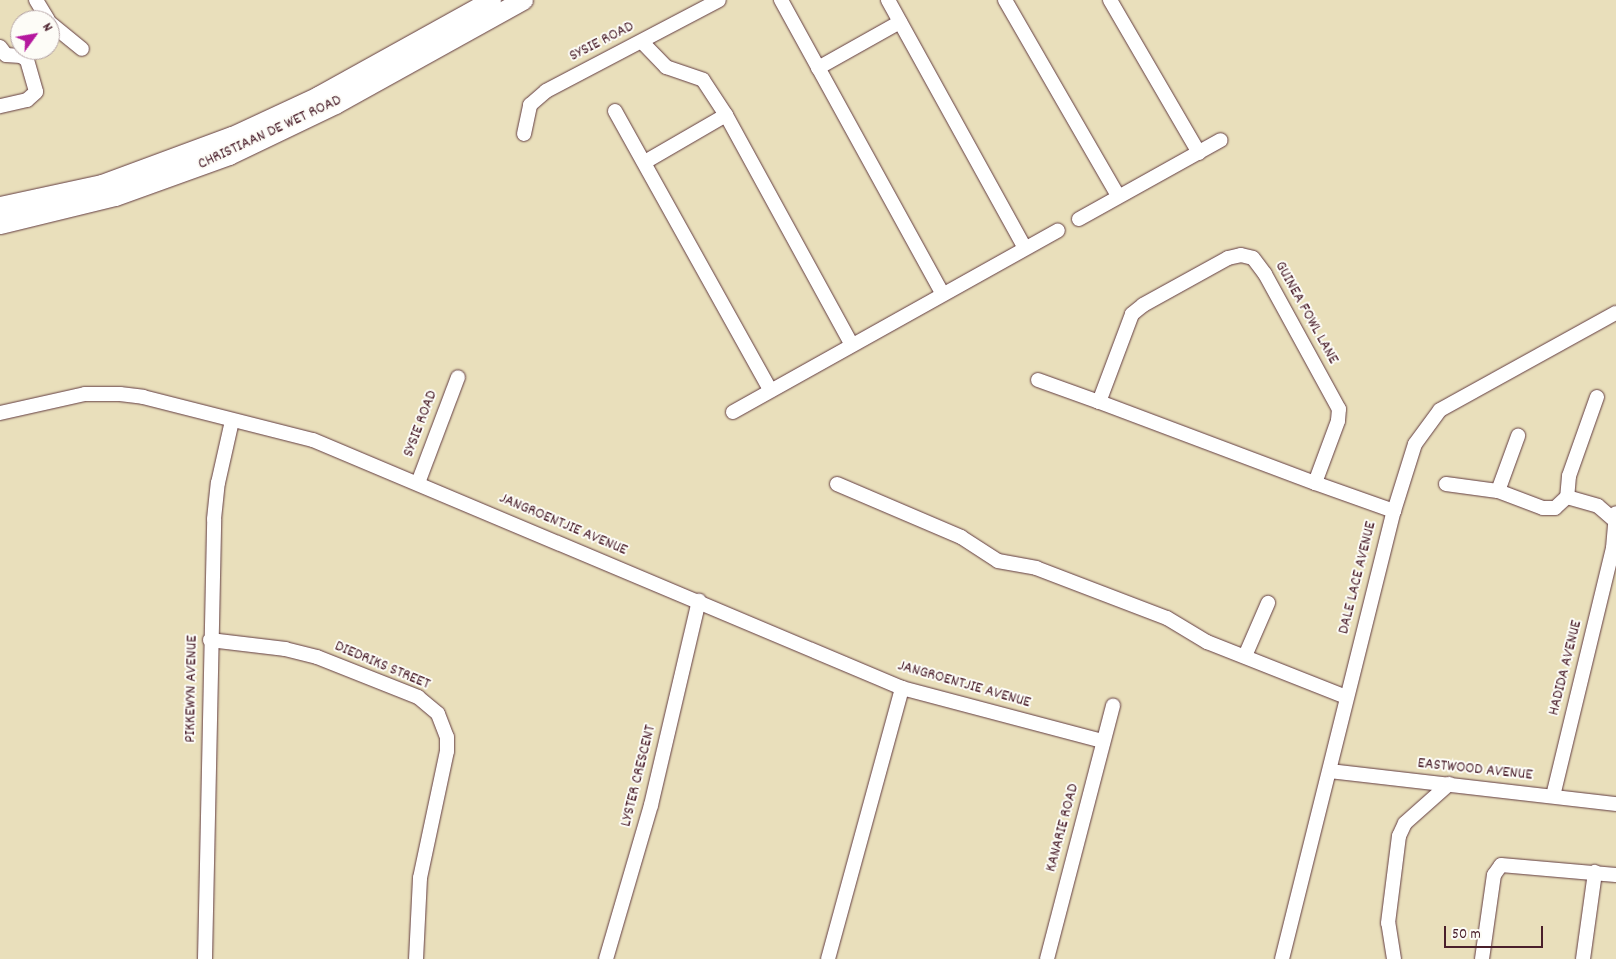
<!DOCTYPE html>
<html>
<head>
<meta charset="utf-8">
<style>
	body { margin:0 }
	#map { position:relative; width:1616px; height:959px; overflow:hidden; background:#e9dfbb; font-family:Dekko,sans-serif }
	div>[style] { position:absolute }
	.roads { filter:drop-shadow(0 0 1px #623c41) drop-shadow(0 0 1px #623c41) }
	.minor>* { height:14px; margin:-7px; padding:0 7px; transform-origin:7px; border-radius:7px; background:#fff }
	.secondary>* { height:19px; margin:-9.5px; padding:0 9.5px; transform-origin:9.5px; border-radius:9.5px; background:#fff }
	span { translate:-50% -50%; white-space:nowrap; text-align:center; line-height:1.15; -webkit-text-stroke:4px #fdfcf7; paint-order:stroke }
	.street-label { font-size:16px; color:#4a1f2b }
	.north { position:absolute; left:10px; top:10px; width:50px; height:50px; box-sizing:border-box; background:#fdfcf7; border:1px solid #b5a4a5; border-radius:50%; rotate:58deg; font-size:14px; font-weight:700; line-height:20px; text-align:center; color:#4a1f2b }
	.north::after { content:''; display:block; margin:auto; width:18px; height:22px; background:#b5179e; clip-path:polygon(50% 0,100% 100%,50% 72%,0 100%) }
	.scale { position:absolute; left:1444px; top:926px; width:99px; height:22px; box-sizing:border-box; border:2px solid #4a1f2b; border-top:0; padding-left:6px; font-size:15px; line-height:18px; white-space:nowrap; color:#4a1f2b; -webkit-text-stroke:4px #fdfcf7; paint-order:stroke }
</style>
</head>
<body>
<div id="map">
	<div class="roads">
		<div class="minor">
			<div style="left:36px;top:0;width:23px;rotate:59deg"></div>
			<div style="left:781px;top:0;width:334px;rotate:61.2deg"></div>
			<div style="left:888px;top:0;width:283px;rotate:61.1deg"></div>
			<div style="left:1005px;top:0;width:226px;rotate:60deg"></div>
			<div style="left:1110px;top:0;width:177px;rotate:59.8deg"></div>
			<div style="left:50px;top:23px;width:41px;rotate:39.1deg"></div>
			<div style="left:642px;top:42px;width:35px;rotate:46deg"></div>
			<div style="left:666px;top:67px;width:39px;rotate:19deg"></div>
			<div style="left:703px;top:80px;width:42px;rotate:56.7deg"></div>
			<div style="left:726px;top:115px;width:94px;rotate:149.9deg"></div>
			<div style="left:0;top:47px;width:10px;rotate:53deg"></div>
			<div style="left:6px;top:55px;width:15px;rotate:4deg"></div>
			<div style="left:21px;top:56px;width:7px;rotate:34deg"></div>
			<div style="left:27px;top:60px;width:33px;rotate:74deg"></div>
			<div style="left:36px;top:92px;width:12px;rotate:138deg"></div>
			<div style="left:27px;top:100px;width:28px;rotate:167deg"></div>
			<div style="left:818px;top:68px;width:94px;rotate:-29.3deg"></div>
			<div style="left:615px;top:111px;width:319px;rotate:60.9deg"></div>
			<div style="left:726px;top:115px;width:262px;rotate:61.3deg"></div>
			<div style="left:524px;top:134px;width:30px;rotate:-78deg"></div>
			<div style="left:530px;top:105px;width:21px;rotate:-41deg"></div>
			<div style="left:546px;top:91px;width:195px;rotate:-27.7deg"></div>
			<div style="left:1079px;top:219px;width:162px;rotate:-29.1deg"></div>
			<div style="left:1038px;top:380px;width:65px;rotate:19.8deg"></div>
			<div style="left:1597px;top:397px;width:84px;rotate:109.5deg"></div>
			<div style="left:1569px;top:476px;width:21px;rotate:95deg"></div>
			<div style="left:1567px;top:497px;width:32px;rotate:16deg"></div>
			<div style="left:1598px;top:506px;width:21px;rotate:41deg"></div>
			<div style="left:733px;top:412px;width:372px;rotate:-29.2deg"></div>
			<div style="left:0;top:413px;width:87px;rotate:-12.6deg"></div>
			<div style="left:85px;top:394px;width:35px"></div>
			<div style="left:120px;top:394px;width:23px;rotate:7deg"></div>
			<div style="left:143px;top:397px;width:175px;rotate:14.2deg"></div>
			<div style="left:313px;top:440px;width:639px;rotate:22.83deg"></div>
			<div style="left:902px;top:688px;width:208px;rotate:14.8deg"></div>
			<div style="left:418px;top:483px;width:113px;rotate:-69.3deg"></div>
			<div style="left:1315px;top:483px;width:231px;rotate:-159.4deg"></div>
			<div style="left:1099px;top:402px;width:94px;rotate:-69.4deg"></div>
			<div style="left:1132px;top:314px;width:14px;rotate:-39deg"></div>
			<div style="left:1143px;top:305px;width:97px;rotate:-28.9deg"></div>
			<div style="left:1228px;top:258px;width:13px;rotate:-13deg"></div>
			<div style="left:1241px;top:255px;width:12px;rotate:14deg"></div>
			<div style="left:1253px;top:258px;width:20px;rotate:53deg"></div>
			<div style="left:1265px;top:274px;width:154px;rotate:61.3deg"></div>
			<div style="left:1339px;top:409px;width:12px;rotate:95deg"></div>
			<div style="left:1338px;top:421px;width:66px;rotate:110.4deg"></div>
			<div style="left:1315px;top:483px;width:84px;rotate:19.5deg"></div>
			<div style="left:837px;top:484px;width:135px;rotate:23.1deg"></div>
			<div style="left:961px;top:537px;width:44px;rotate:33deg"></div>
			<div style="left:998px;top:561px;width:39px;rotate:10deg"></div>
			<div style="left:1036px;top:568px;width:140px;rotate:20.9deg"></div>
			<div style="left:1167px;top:618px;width:47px;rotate:31deg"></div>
			<div style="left:1207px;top:642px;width:149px;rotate:21.6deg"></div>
			<div style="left:1446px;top:484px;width:52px;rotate:7.7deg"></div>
			<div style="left:1498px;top:491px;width:48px;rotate:20.7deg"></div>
			<div style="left:1543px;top:508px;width:12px"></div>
			<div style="left:1555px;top:508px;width:16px;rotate:-43deg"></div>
			<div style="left:1498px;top:491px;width:59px;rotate:-70deg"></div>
			<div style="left:210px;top:640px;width:76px;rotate:6.8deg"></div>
			<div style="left:285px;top:649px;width:33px;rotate:14deg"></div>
			<div style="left:317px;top:657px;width:109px;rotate:21.6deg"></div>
			<div style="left:418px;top:697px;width:26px;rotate:40deg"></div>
			<div style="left:438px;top:714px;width:25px;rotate:69deg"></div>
			<div style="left:447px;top:737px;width:14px;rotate:90deg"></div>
			<div style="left:447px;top:751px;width:130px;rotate:102deg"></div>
			<div style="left:420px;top:878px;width:81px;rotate:92.8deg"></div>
			<div style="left:1245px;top:656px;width:58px;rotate:-66.5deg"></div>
			<div style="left:1330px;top:771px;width:288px;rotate:6.6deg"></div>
			<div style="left:1553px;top:796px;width:255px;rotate:-76.4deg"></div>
			<div style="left:1613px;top:548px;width:35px;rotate:-85deg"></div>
			<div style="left:205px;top:959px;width:440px;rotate:-88.8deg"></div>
			<div style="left:214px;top:519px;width:36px;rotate:-84deg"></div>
			<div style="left:218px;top:483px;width:64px;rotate:-77.3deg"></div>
			<div style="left:606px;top:959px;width:160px;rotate:-73.7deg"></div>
			<div style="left:651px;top:805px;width:210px;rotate:-76.8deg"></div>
			<div style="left:828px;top:959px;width:281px;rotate:-74.7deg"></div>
			<div style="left:1047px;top:959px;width:262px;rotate:-75.4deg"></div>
			<div style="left:1282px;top:959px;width:462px;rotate:-76deg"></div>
			<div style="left:1394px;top:511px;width:70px;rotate:-72.6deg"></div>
			<div style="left:1415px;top:444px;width:42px;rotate:-53.7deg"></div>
			<div style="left:1440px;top:410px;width:201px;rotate:-28.9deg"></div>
			<div style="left:1394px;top:959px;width:36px;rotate:-99deg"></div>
			<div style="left:1388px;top:923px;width:88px;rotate:-82.8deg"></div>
			<div style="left:1399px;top:836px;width:14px;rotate:-65deg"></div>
			<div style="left:1405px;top:823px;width:59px;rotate:-41.6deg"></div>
			<div style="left:1482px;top:959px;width:85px;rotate:-81.9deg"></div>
			<div style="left:1494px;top:875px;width:12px;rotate:-55deg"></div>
			<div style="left:1501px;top:865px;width:115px;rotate:5deg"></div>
			<div style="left:1583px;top:959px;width:88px;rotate:-82.1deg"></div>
		</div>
		<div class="secondary">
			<div style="left:0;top:206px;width:104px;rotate:-12.2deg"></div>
			<div style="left:102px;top:184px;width:139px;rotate:-20.3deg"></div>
			<div style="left:232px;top:136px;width:95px;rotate:-24.9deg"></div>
			<div style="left:318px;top:96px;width:198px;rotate:-29deg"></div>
			<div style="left:0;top:224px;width:118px;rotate:-13.7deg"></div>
			<div style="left:115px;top:196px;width:121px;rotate:-19.8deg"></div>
			<div style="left:229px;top:155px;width:118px;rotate:-25.7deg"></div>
			<div style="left:335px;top:104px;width:215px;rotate:-29deg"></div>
		</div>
	</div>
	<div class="street-label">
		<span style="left:602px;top:42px;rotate:-27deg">SYSIE ROAD</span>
		<span style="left:270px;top:133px;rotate:-25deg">CHRISTIAAN DE WET ROAD</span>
		<span style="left:1306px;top:313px;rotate:61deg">GUINEA FOWL LANE</span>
		<span style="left:421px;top:424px;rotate:-69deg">SYSIE ROAD</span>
		<span style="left:563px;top:525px;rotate:23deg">JANGROENTJIE AVENUE</span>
		<span style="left:1358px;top:578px;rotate:-76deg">DALE LACE AVENUE</span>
		<span style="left:382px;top:666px;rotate:23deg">DIEDRIKS STREET</span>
		<span style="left:1566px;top:668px;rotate:-76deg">HADIDA AVENUE</span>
		<span style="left:964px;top:685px;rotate:16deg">JANGROENTJIE AVENUE</span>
		<span style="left:192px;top:689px;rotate:-89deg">PIKKEWYN AVENUE</span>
		<span style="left:1475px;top:770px;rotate:6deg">EASTWOOD AVENUE</span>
		<span style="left:639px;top:776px;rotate:-76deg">LYSTER CRESCENT</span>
		<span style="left:1063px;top:828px;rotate:-75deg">KANARIE ROAD</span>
	</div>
	<div class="north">N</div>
	<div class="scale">50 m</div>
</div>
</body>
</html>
